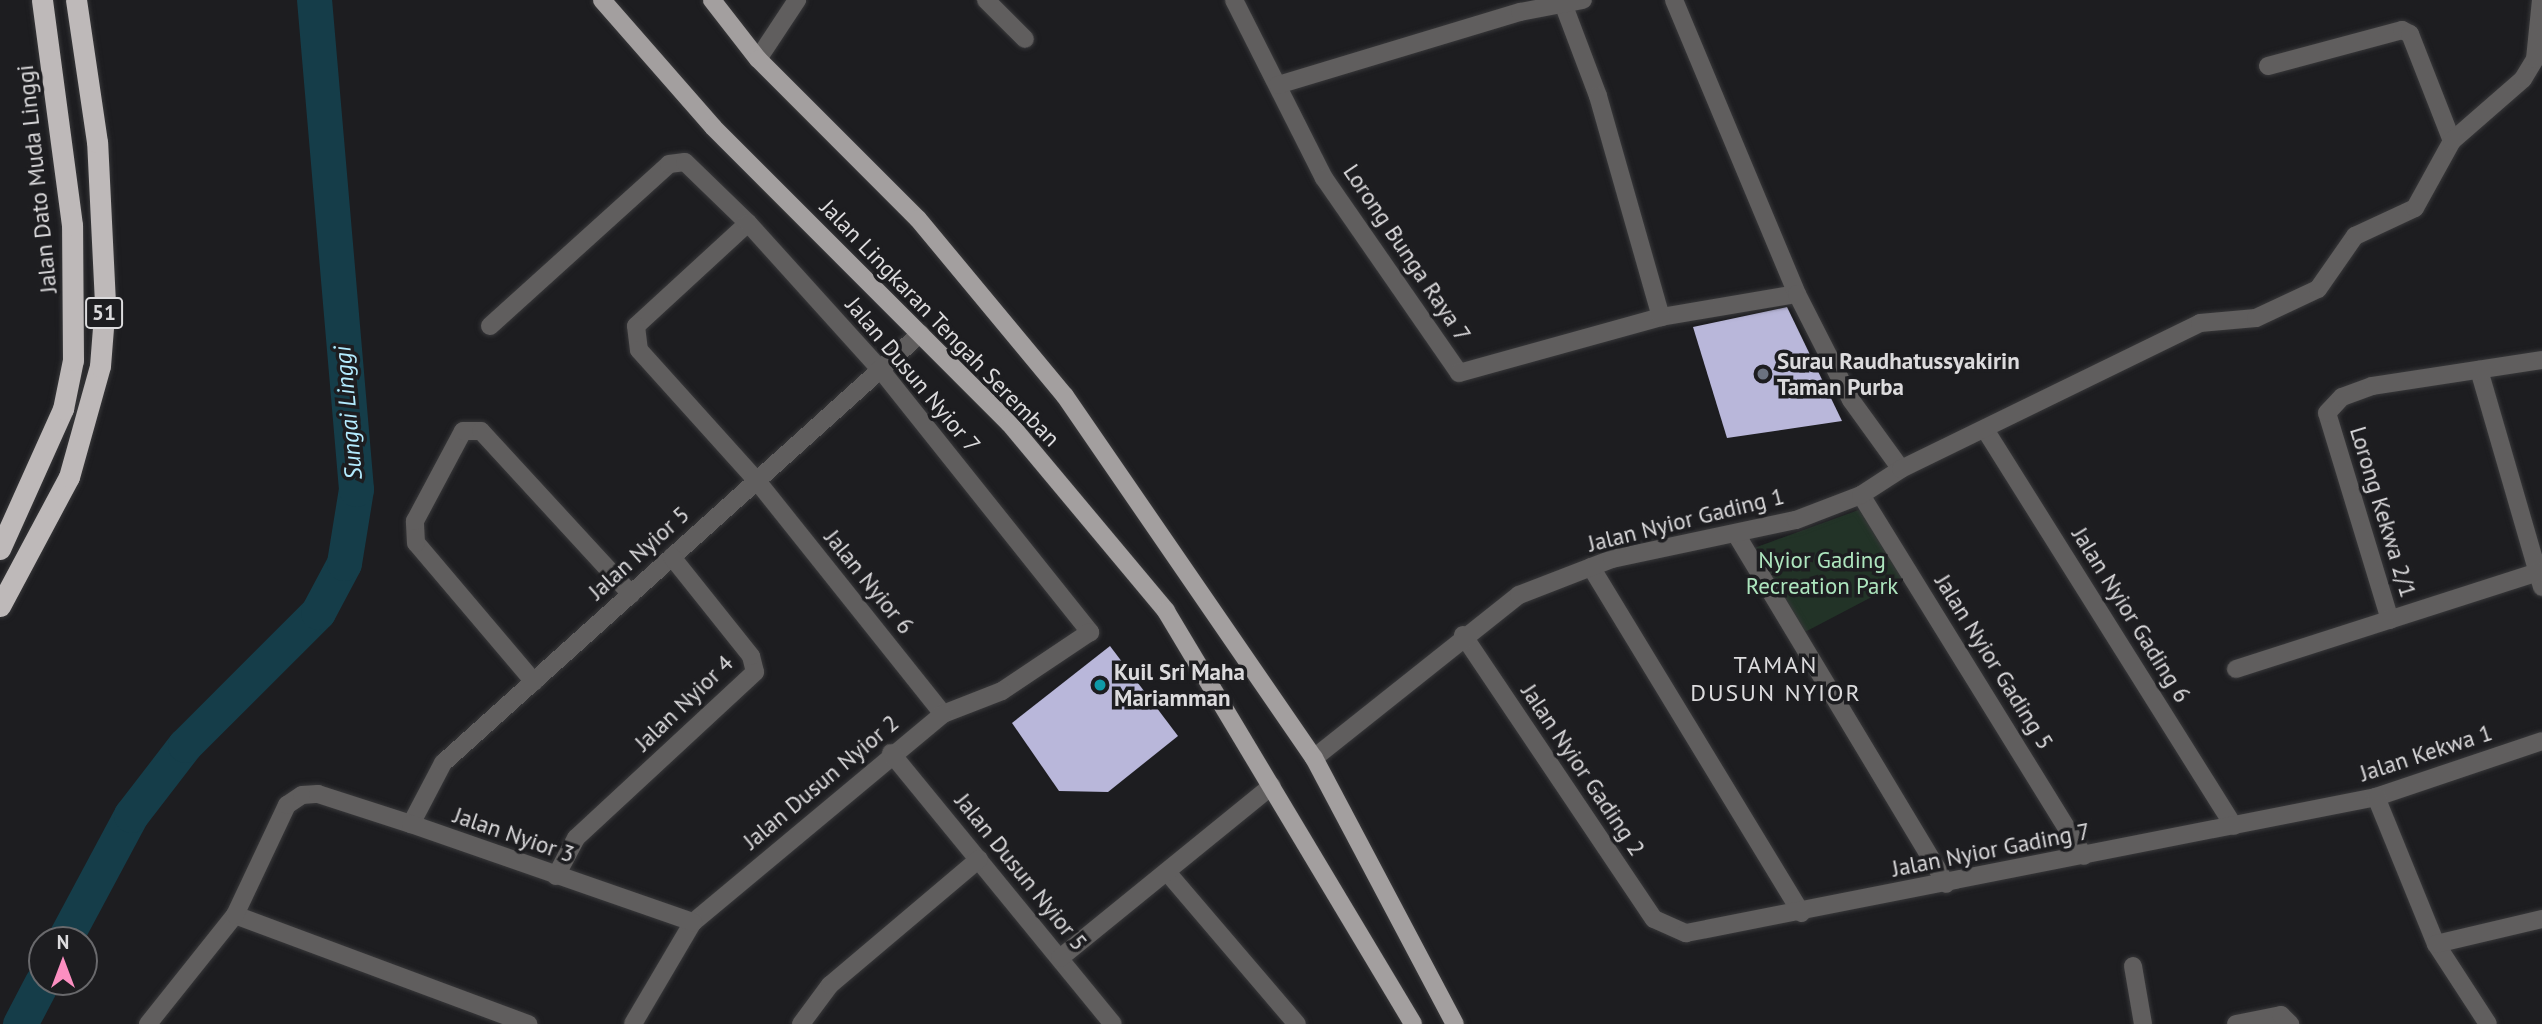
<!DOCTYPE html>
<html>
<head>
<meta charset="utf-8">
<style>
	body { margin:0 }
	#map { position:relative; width:2542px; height:1024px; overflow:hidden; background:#1d1d20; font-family:"PT Sans",sans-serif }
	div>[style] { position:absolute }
	.green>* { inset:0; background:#223327 }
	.river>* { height:35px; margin:-17.5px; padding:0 17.5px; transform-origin:17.5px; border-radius:17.5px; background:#153d49 }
	.building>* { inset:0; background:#b9b7da }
	.roads { filter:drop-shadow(0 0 2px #38383a) drop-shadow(0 0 2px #38383a) }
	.minor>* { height:18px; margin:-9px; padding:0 9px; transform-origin:9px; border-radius:9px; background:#605e5e }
	.major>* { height:18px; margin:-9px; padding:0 9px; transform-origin:9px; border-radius:9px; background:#a39f9f }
	.highway>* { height:21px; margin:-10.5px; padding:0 10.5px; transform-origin:10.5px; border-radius:10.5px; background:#beb9b9 }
	.dots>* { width:19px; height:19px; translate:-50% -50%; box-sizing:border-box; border:4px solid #1d1d20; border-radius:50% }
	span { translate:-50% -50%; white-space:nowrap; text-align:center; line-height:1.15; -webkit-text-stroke:7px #1d1d20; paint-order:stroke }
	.shield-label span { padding:2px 5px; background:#1d1d20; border:2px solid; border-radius:5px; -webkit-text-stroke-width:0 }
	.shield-label { font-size:21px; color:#dcdbdd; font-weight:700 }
	.street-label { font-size:23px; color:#dcdbdd }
	.poi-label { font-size:23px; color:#dcdbdd; font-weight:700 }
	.left { translate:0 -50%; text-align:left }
	.park-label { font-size:23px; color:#ade5be }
	.water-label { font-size:24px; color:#b3ebfe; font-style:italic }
	.neighbourhood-label { font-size:24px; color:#dcdbdd; letter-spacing:2px }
	.north { position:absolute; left:28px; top:926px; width:70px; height:70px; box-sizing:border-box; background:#1d1d20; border:2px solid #69696c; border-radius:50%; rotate:0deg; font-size:19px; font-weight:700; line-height:28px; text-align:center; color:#dcdbdd }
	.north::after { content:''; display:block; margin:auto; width:24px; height:32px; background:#fc8fc1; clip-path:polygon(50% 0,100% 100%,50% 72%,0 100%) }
</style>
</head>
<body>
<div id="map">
	<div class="green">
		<div style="clip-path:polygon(1864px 508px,1906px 579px,1805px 632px,1754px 548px)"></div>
	</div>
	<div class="river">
		<div style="left:64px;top:940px;width:142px;rotate:-61.8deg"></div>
		<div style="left:131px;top:815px;width:88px;rotate:-52.4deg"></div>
		<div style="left:185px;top:745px;width:188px;rotate:-45deg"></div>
		<div style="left:318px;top:612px;width:55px;rotate:-62deg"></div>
		<div style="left:344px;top:563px;width:75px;rotate:-80.8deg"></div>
		<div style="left:356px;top:489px;width:491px;rotate:-94.9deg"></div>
		<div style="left:20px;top:1024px;width:47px;rotate:-62.4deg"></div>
	</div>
	<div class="building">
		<div style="clip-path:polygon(1787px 307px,1842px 421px,1727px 438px,1693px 327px)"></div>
		<div style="clip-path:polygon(1110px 646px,1178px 736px,1108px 792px,1059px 791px,1012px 723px)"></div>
	</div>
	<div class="roads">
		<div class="minor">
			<div style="left:986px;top:0;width:55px;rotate:45deg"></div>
			<div style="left:1234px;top:0;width:199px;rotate:63.2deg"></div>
			<div style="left:1324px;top:178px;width:237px;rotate:55.3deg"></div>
			<div style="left:1459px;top:373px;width:210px;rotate:-15.5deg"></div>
			<div style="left:1661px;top:317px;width:138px;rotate:-9.6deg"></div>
			<div style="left:1674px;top:0;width:319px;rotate:67.3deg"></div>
			<div style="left:1797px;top:294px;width:119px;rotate:63deg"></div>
			<div style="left:1851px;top:400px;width:85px;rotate:54.1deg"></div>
			<div style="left:1564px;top:6px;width:96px;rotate:69.3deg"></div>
			<div style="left:1598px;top:96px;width:230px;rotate:74.1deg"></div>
			<div style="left:758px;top:59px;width:71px;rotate:-56.5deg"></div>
			<div style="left:2268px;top:66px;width:139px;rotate:-15deg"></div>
			<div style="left:2402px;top:30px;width:9px;rotate:27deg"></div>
			<div style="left:2410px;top:34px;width:115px;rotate:68.6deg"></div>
			<div style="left:1278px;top:85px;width:253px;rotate:-16.8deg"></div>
			<div style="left:1520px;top:12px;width:64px;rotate:-10.8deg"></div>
			<div style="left:748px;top:223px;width:152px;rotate:137.4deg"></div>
			<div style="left:636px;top:326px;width:24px;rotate:83deg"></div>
			<div style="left:639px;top:350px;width:176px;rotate:48deg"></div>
			<div style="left:757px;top:481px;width:298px;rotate:51.4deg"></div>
			<div style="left:490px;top:326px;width:241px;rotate:-42.1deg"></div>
			<div style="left:669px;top:164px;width:16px;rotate:-7deg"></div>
			<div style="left:685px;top:162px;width:88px;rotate:44.1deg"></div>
			<div style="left:748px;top:223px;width:197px;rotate:47.9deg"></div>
			<div style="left:880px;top:369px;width:337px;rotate:51.4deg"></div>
			<div style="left:1090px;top:632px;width:106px;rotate:146.2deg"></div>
			<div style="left:1002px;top:691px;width:63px;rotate:158.7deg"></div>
			<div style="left:943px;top:714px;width:325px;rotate:140.2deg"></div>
			<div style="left:693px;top:922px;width:118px;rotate:120.5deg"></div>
			<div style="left:2479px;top:370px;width:226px;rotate:73.8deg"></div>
			<div style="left:1986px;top:431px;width:466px;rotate:57.9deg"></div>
			<div style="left:1861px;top:495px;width:424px;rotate:58.3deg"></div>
			<div style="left:1736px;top:534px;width:408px;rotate:59deg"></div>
			<div style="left:1591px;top:567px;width:405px;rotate:58.7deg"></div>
			<div style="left:2390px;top:620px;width:216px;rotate:-106.9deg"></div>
			<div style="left:2327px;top:413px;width:22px;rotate:-47deg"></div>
			<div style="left:2342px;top:397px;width:32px;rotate:-20deg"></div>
			<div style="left:2372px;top:386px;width:172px;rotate:-8.7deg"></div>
			<div style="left:1463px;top:635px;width:342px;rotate:56.1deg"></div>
			<div style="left:1654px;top:919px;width:35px;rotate:24deg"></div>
			<div style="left:1686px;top:933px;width:703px;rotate:-11.15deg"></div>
			<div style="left:2376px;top:797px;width:175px;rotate:-18.6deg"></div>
			<div style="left:2236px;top:669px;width:321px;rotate:-17.8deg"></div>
			<div style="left:534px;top:682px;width:182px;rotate:-130.3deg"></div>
			<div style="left:416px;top:543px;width:22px;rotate:-93deg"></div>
			<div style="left:415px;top:521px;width:102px;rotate:-61.9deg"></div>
			<div style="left:463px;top:431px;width:18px"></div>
			<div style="left:481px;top:431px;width:222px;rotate:47.4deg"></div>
			<div style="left:891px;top:753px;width:350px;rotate:50.7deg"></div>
			<div style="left:1314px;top:758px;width:262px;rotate:-38.5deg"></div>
			<div style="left:1519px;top:595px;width:100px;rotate:-21.2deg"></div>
			<div style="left:1612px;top:559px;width:188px;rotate:-12deg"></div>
			<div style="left:1796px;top:520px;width:70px;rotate:-21deg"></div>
			<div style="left:1861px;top:495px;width:48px;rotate:-33deg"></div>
			<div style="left:1901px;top:469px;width:333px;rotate:-26deg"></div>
			<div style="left:2200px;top:323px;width:56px;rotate:-5.1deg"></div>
			<div style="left:2256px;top:318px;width:68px;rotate:-25.1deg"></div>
			<div style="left:2318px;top:289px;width:65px;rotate:-55.1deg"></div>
			<div style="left:2355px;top:236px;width:66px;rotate:-25deg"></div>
			<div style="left:2415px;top:208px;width:77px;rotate:-61.1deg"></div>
			<div style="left:2452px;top:141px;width:94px;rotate:-41.1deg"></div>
			<div style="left:2523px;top:79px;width:23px;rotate:-59deg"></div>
			<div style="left:2535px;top:59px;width:59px;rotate:-84.2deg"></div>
			<div style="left:2376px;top:797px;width:159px;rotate:67.8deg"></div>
			<div style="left:2436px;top:944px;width:95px;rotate:57deg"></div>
			<div style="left:411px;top:824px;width:69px;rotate:-62.3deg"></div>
			<div style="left:443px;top:763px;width:642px;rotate:-41.97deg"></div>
			<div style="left:1167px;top:872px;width:200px;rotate:49.5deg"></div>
			<div style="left:556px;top:876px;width:43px;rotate:-62.2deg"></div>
			<div style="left:576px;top:838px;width:244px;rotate:-42.8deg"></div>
			<div style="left:755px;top:672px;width:16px;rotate:-104deg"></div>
			<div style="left:751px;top:656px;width:127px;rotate:-128.6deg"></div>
			<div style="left:235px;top:915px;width:313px;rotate:20.4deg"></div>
			<div style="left:2436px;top:944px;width:109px;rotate:-13.3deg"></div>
			<div style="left:1060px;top:958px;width:273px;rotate:-39.1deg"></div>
			<div style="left:2133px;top:966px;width:59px;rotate:80.2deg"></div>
			<div style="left:148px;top:1024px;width:139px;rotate:-51.4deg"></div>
			<div style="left:235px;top:915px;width:122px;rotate:-64.7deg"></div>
			<div style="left:287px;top:805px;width:18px;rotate:-34deg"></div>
			<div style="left:302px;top:795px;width:16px;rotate:-4deg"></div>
			<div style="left:318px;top:794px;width:98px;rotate:17.9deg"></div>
			<div style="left:411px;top:824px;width:299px;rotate:19.2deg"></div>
			<div style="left:801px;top:1024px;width:49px;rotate:-53.4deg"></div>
			<div style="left:830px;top:985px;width:195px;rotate:-40.2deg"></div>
			<div style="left:2236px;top:1024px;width:46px;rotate:-11.3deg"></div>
			<div style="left:2281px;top:1015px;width:13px;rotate:45deg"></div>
		</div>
		<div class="major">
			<div style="left:602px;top:0;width:169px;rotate:48.8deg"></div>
			<div style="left:713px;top:127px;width:419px;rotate:45deg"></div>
			<div style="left:1009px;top:423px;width:245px;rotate:50.1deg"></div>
			<div style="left:1166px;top:611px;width:481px;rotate:59.1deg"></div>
			<div style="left:712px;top:0;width:75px;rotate:52.1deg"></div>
			<div style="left:758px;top:59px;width:226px;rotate:45deg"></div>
			<div style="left:918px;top:219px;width:230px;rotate:50.3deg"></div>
			<div style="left:1065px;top:396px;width:439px;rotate:55.5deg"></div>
			<div style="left:1314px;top:758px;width:301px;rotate:62.1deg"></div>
		</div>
		<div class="highway">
			<div style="left:0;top:549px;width:154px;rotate:-65.8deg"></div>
			<div style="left:63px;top:409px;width:50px;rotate:-78.5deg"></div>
			<div style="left:73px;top:360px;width:135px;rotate:-90.4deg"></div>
			<div style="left:72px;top:225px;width:227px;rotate:-97.6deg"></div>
			<div style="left:0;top:606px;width:146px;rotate:-61.9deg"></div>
			<div style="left:69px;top:477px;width:115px;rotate:-74.4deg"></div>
			<div style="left:100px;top:366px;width:63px;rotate:-85.5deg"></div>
			<div style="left:105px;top:303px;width:161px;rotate:-92.8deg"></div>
			<div style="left:97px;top:142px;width:144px;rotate:-98.4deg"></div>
		</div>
	</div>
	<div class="dots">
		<div style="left:1763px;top:374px;background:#6b7280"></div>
		<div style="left:1100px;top:685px;background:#0f9aa8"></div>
	</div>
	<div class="shield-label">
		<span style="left:104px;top:313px">51</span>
	</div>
	<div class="street-label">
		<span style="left:37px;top:179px;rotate:-96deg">Jalan Dato Muda Linggi</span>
		<span style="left:1407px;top:253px;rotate:56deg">Lorong Bunga Raya 7</span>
		<span style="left:940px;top:323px;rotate:46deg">Jalan Lingkaran Tengah Seremban</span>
		<span style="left:913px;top:375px;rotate:50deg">Jalan Dusun Nyior 7</span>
		<span style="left:2383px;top:512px;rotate:73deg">Lorong Kekwa 2/1</span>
		<span style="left:1686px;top:520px;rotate:-14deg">Jalan Nyior Gading 1</span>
		<span style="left:639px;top:553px;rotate:-42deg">Jalan Nyior 5</span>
		<span style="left:869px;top:582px;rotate:51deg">Jalan Nyior 6</span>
		<span style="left:2131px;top:615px;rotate:58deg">Jalan Nyior Gading 6</span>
		<span style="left:1994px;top:662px;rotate:58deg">Jalan Nyior Gading 5</span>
		<span style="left:684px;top:703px;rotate:-44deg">Jalan Nyior 4</span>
		<span style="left:2426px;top:753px;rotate:-18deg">Jalan Kekwa 1</span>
		<span style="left:1583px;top:770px;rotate:56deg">Jalan Nyior Gading 2</span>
		<span style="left:821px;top:782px;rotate:-40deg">Jalan Dusun Nyior 2</span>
		<span style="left:514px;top:835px;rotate:19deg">Jalan Nyior 3</span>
		<span style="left:1991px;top:850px;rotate:-11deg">Jalan Nyior Gading 7</span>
		<span style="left:1021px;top:872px;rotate:51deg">Jalan Dusun Nyior 5</span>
	</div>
	<div class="poi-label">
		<span class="left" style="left:1777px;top:374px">Surau Raudhatussyakirin<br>Taman Purba</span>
		<span class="left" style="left:1114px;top:685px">Kuil Sri Maha<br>Mariamman</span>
	</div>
	<div class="park-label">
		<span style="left:1822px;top:573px">Nyior Gading<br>Recreation Park</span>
	</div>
	<div class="water-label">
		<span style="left:348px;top:413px;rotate:-95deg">Sungai Linggi</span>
	</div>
	<div class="neighbourhood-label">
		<span style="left:1776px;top:679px">TAMAN<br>DUSUN NYIOR</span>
	</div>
	<div class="north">N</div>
</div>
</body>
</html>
